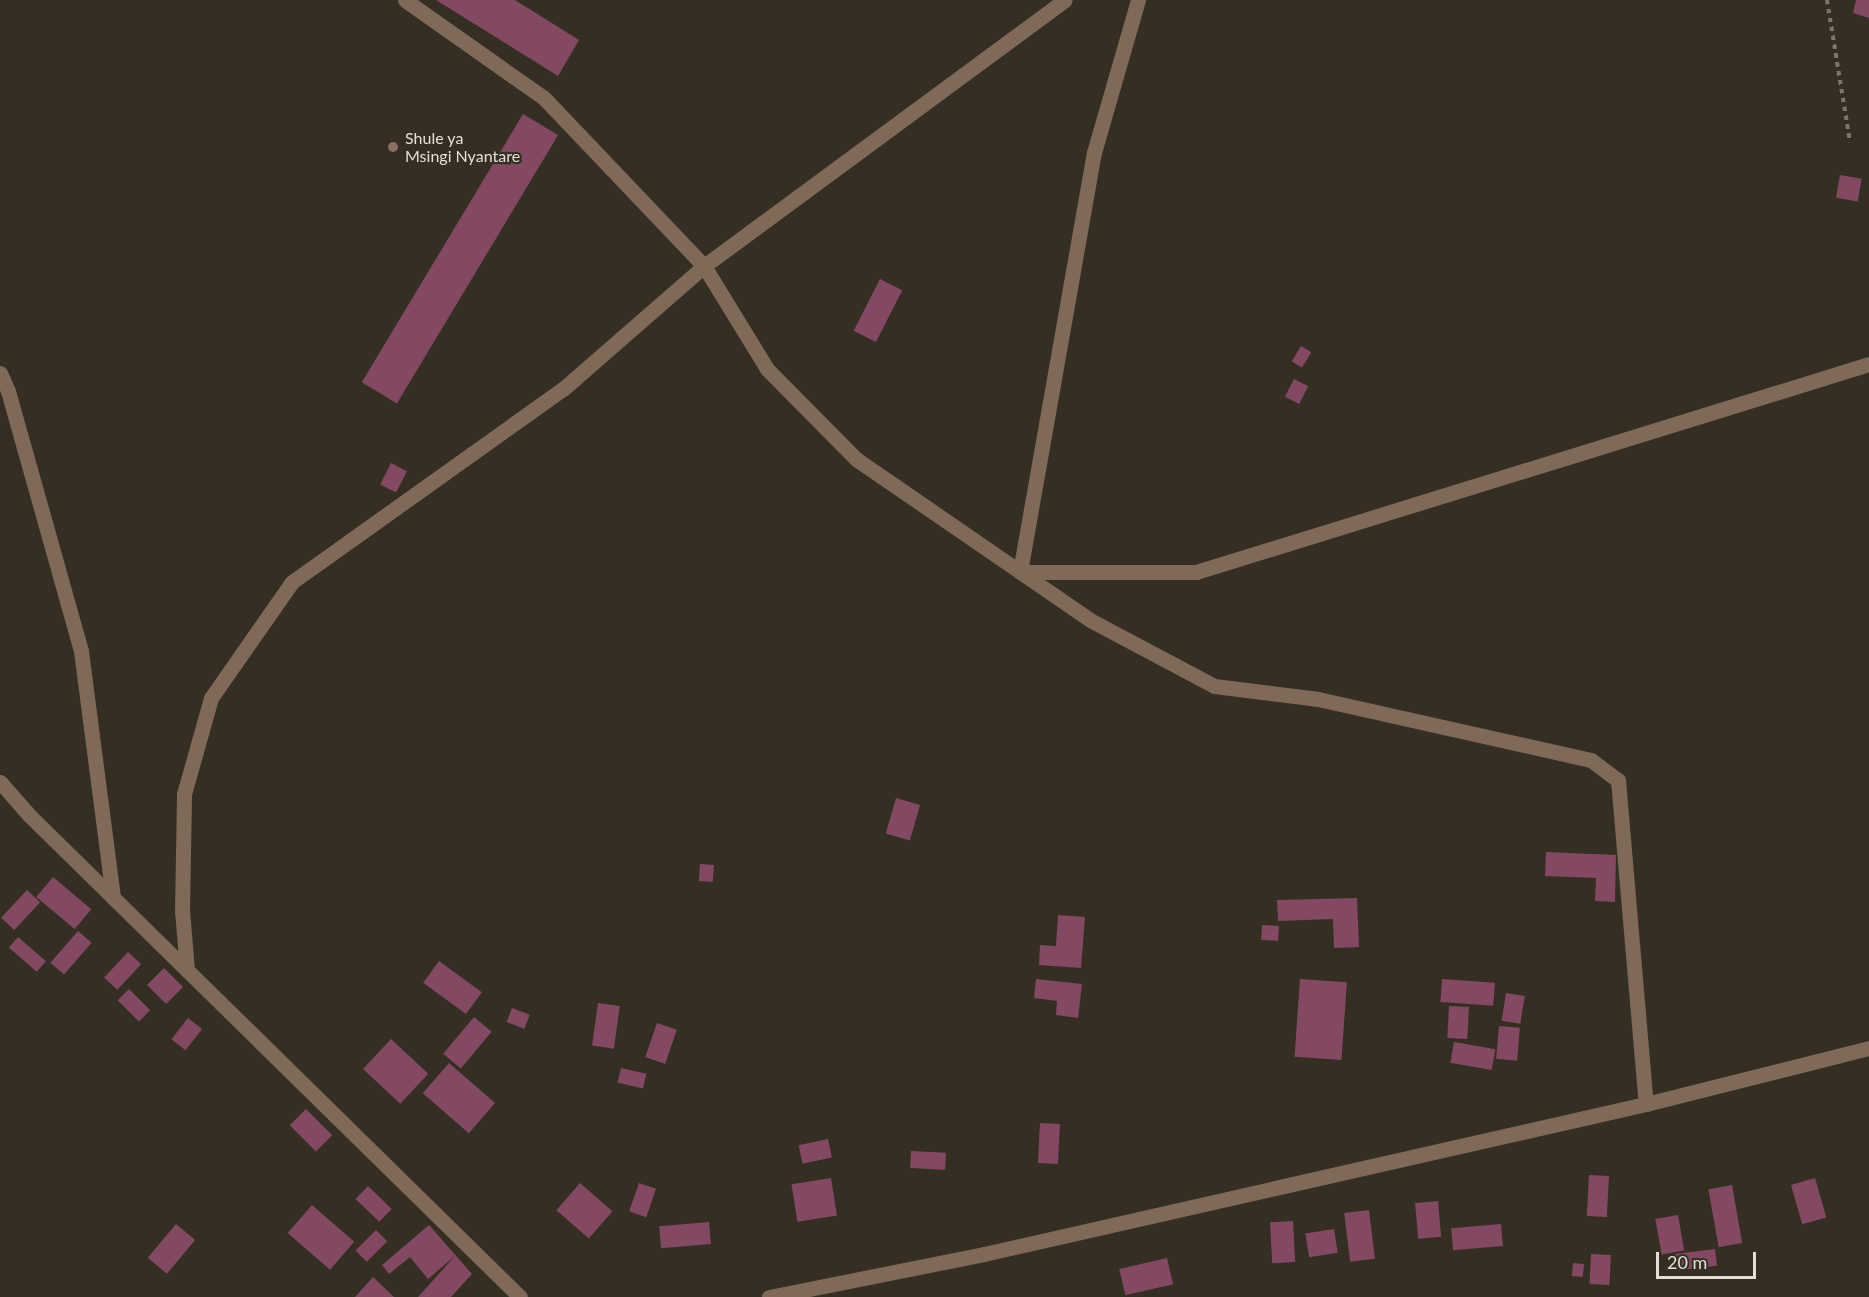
<!DOCTYPE html>
<html>
<head>
<meta charset="utf-8">
<style>
	body { margin:0 }
	#map { position:relative; width:1869px; height:1297px; overflow:hidden; background:#342f22; font-family:Lato,sans-serif }
	div>[style] { position:absolute }
	.building>* { inset:0; background:#834962; transform-origin:0 0 }
	.path>* { height:4px; margin-top:-2px; transform-origin:0; background:repeating-linear-gradient(90deg,#7b776c 0 4.5px,transparent 0 9px) }
	.minor>* { height:15px; margin:-7.5px; padding:0 7.5px; transform-origin:7.5px; border-radius:7.5px; background:#7f6958 }
	.dots>* { width:16px; height:16px; translate:-50% -50%; box-sizing:border-box; border:3px solid #342f22; border-radius:50% }
	span { translate:-50% -50%; white-space:nowrap; text-align:center; line-height:1.15; -webkit-text-stroke:4.5px #342f22; paint-order:stroke }
	.poi-label { font-size:16px; color:#e2dfd7 }
	.left { translate:0 -50%; text-align:left }
	.scale { position:absolute; left:1656px; top:1252px; width:100px; height:27px; box-sizing:border-box; border:3px solid #e2dfd7; border-top:0; padding-left:8px; font-size:18px; line-height:21px; white-space:nowrap; color:#e2dfd7; -webkit-text-stroke:4px #342f22; paint-order:stroke }
</style>
</head>
<body>
<div id="map">
	<div class="building">
		<div style="clip-path:polygon(436px 0,515px 0,579px 40px,558px 76px)"></div>
		<div style="clip-path:polygon(1856px 0,1869px 0,1869px 18px,1853px 13px)"></div>
		<div style="left:523px;top:114px;width:41px;height:313px;rotate:31deg"></div>
		<div style="left:1840px;top:175px;width:22px;height:23px;rotate:10deg"></div>
		<div style="left:880px;top:279px;width:25px;height:58px;rotate:27deg"></div>
		<div style="left:1301px;top:346px;width:12px;height:18px;rotate:31deg"></div>
		<div style="left:1294px;top:379px;width:16px;height:20px;rotate:27deg"></div>
		<div style="left:391px;top:463px;width:18px;height:24px;rotate:27deg"></div>
		<div style="left:896px;top:798px;width:25px;height:37px;rotate:16deg"></div>
		<div style="clip-path:polygon(1546px 852px,1616px 855px,1615px 902px,1595px 901px,1596px 878px,1545px 876px)"></div>
		<div style="left:700px;top:864px;width:14px;height:17px;rotate:4deg"></div>
		<div style="left:53px;top:877px;width:50px;height:26px;rotate:40deg"></div>
		<div style="left:27px;top:890px;width:18px;height:38px;rotate:43deg"></div>
		<div style="clip-path:polygon(1357px 898px,1359px 947px,1334px 948px,1333px 919px,1278px 921px,1277px 900px)"></div>
		<div style="clip-path:polygon(1058px 915px,1085px 917px,1081px 968px,1039px 965px,1040px 945px,1056px 946px)"></div>
		<div style="left:1262px;top:925px;width:17px;height:15px;rotate:3deg"></div>
		<div style="left:78px;top:931px;width:18px;height:42px;rotate:41deg"></div>
		<div style="left:18px;top:937px;width:37px;height:14px;rotate:41deg"></div>
		<div style="left:128px;top:952px;width:18px;height:35px;rotate:43deg"></div>
		<div style="left:439px;top:961px;width:53px;height:27px;rotate:36deg"></div>
		<div style="left:164px;top:968px;width:27px;height:24px;rotate:45deg"></div>
		<div style="clip-path:polygon(1036px 979px,1082px 984px,1078px 1018px,1056px 1015px,1057px 1001px,1034px 998px)"></div>
		<div style="left:1300px;top:979px;width:47px;height:78px;rotate:4deg"></div>
		<div style="left:1442px;top:979px;width:53px;height:23px;rotate:4deg"></div>
		<div style="left:129px;top:989px;width:30px;height:16px;rotate:45deg"></div>
		<div style="left:1506px;top:993px;width:19px;height:28px;rotate:9deg"></div>
		<div style="left:598px;top:1003px;width:22px;height:43px;rotate:8deg"></div>
		<div style="left:1449px;top:1006px;width:20px;height:32px;rotate:3deg"></div>
		<div style="left:512px;top:1008px;width:19px;height:15px;rotate:21deg"></div>
		<div style="left:474px;top:1017px;width:23px;height:48px;rotate:40deg"></div>
		<div style="left:188px;top:1018px;width:18px;height:27px;rotate:38deg"></div>
		<div style="left:657px;top:1023px;width:21px;height:36px;rotate:19deg"></div>
		<div style="left:1499px;top:1026px;width:21px;height:33px;rotate:5deg"></div>
		<div style="left:391px;top:1039px;width:51px;height:41px;rotate:43deg"></div>
		<div style="left:1454px;top:1042px;width:42px;height:21px;rotate:10deg"></div>
		<div style="left:449px;top:1063px;width:61px;height:40px;rotate:41deg"></div>
		<div style="left:621px;top:1068px;width:26px;height:15px;rotate:13deg"></div>
		<div style="left:306px;top:1109px;width:37px;height:23px;rotate:45deg"></div>
		<div style="left:1040px;top:1123px;width:20px;height:40px;rotate:3deg"></div>
		<div style="left:828px;top:1139px;width:19px;height:30px;rotate:78deg"></div>
		<div style="left:911px;top:1151px;width:35px;height:17px;rotate:3deg"></div>
		<div style="left:1589px;top:1175px;width:20px;height:41px;rotate:3deg"></div>
		<div style="left:831px;top:1178px;width:38px;height:40px;rotate:81deg"></div>
		<div style="left:1815px;top:1178px;width:41px;height:25px;rotate:74deg"></div>
		<div style="left:580px;top:1183px;width:43px;height:36px;rotate:41deg"></div>
		<div style="left:639px;top:1183px;width:18px;height:30px;rotate:19deg"></div>
		<div style="left:1732px;top:1185px;width:59px;height:24px;rotate:80deg"></div>
		<div style="left:368px;top:1186px;width:33px;height:18px;rotate:44deg"></div>
		<div style="left:1438px;top:1201px;width:36px;height:23px;rotate:85deg"></div>
		<div style="left:312px;top:1205px;width:56px;height:37px;rotate:41deg"></div>
		<div style="left:1369px;top:1210px;width:49px;height:25px;rotate:83deg"></div>
		<div style="left:1678px;top:1215px;width:36px;height:23px;rotate:80deg"></div>
		<div style="left:1293px;top:1221px;width:41px;height:23px;rotate:87deg"></div>
		<div style="left:709px;top:1222px;width:22px;height:50px;rotate:85deg"></div>
		<div style="left:176px;top:1224px;width:25px;height:44px;rotate:40deg"></div>
		<div style="left:1501px;top:1224px;width:22px;height:50px;rotate:85deg"></div>
		<div style="clip-path:polygon(429px 1225px,472px 1274px,451px 1297px,418px 1297px,455px 1256px,428px 1279px,410px 1257px,389px 1274px,382px 1265px)"></div>
		<div style="left:1334px;top:1229px;width:24px;height:29px;rotate:81deg"></div>
		<div style="left:376px;top:1230px;width:16px;height:29px;rotate:45deg"></div>
		<div style="left:1715px;top:1249px;width:17px;height:41px;rotate:83deg"></div>
		<div style="left:1591px;top:1254px;width:20px;height:30px;rotate:3deg"></div>
		<div style="left:1167px;top:1258px;width:27px;height:49px;rotate:77deg"></div>
		<div style="left:1573px;top:1263px;width:11px;height:13px;rotate:5deg"></div>
		<div style="clip-path:polygon(373px 1277px,394px 1297px,355px 1297px)"></div>
	</div>
	<div class="path">
		<div style="left:1827px;top:0;width:144px;rotate:80.8deg"></div>
	</div>
	<div class="minor">
		<div style="left:405px;top:0;width:170px;rotate:35.2deg"></div>
		<div style="left:544px;top:98px;width:232px;rotate:46.4deg"></div>
		<div style="left:704px;top:266px;width:121px;rotate:58.5deg"></div>
		<div style="left:767px;top:369px;width:127px;rotate:45.3deg"></div>
		<div style="left:856px;top:459px;width:284px;rotate:34.5deg"></div>
		<div style="left:1090px;top:620px;width:140px;rotate:28deg"></div>
		<div style="left:1214px;top:686px;width:105px;rotate:7.1deg"></div>
		<div style="left:1318px;top:699px;width:280px;rotate:12.6deg"></div>
		<div style="left:1591px;top:760px;width:34px;rotate:37deg"></div>
		<div style="left:1618px;top:780px;width:325px;rotate:85.1deg"></div>
		<div style="left:1138px;top:0;width:158px;rotate:106.1deg"></div>
		<div style="left:1094px;top:152px;width:426px;rotate:100deg"></div>
		<div style="left:1020px;top:572px;width:176px"></div>
		<div style="left:1196px;top:572px;width:704px;rotate:-17.17deg"></div>
		<div style="left:0;top:373px;width:20px;rotate:66deg"></div>
		<div style="left:8px;top:391px;width:270px;rotate:74.3deg"></div>
		<div style="left:81px;top:651px;width:249px;rotate:82.6deg"></div>
		<div style="left:0;top:782px;width:44px;rotate:48.7deg"></div>
		<div style="left:29px;top:815px;width:688px;rotate:44.47deg"></div>
		<div style="left:187px;top:970px;width:59px;rotate:-94.8deg"></div>
		<div style="left:182px;top:911px;width:117px;rotate:-89deg"></div>
		<div style="left:184px;top:794px;width:100px;rotate:-74.3deg"></div>
		<div style="left:211px;top:698px;width:141px;rotate:-55.1deg"></div>
		<div style="left:292px;top:582px;width:333px;rotate:-35.5deg"></div>
		<div style="left:563px;top:389px;width:187px;rotate:-41.1deg"></div>
		<div style="left:704px;top:266px;width:448px;rotate:-36.4deg"></div>
		<div style="left:769px;top:1297px;width:219px;rotate:-11.3deg"></div>
		<div style="left:984px;top:1254px;width:679px;rotate:-12.77deg"></div>
		<div style="left:1646px;top:1104px;width:230px;rotate:-14.1deg"></div>
	</div>
	<div class="dots">
		<div style="left:393px;top:147px;background:#8d6e63"></div>
	</div>
	<div class="poi-label">
		<span class="left" style="left:405px;top:147px">Shule ya<br>Msingi Nyantare</span>
	</div>
	<div class="scale">20 m</div>
</div>
</body>
</html>
